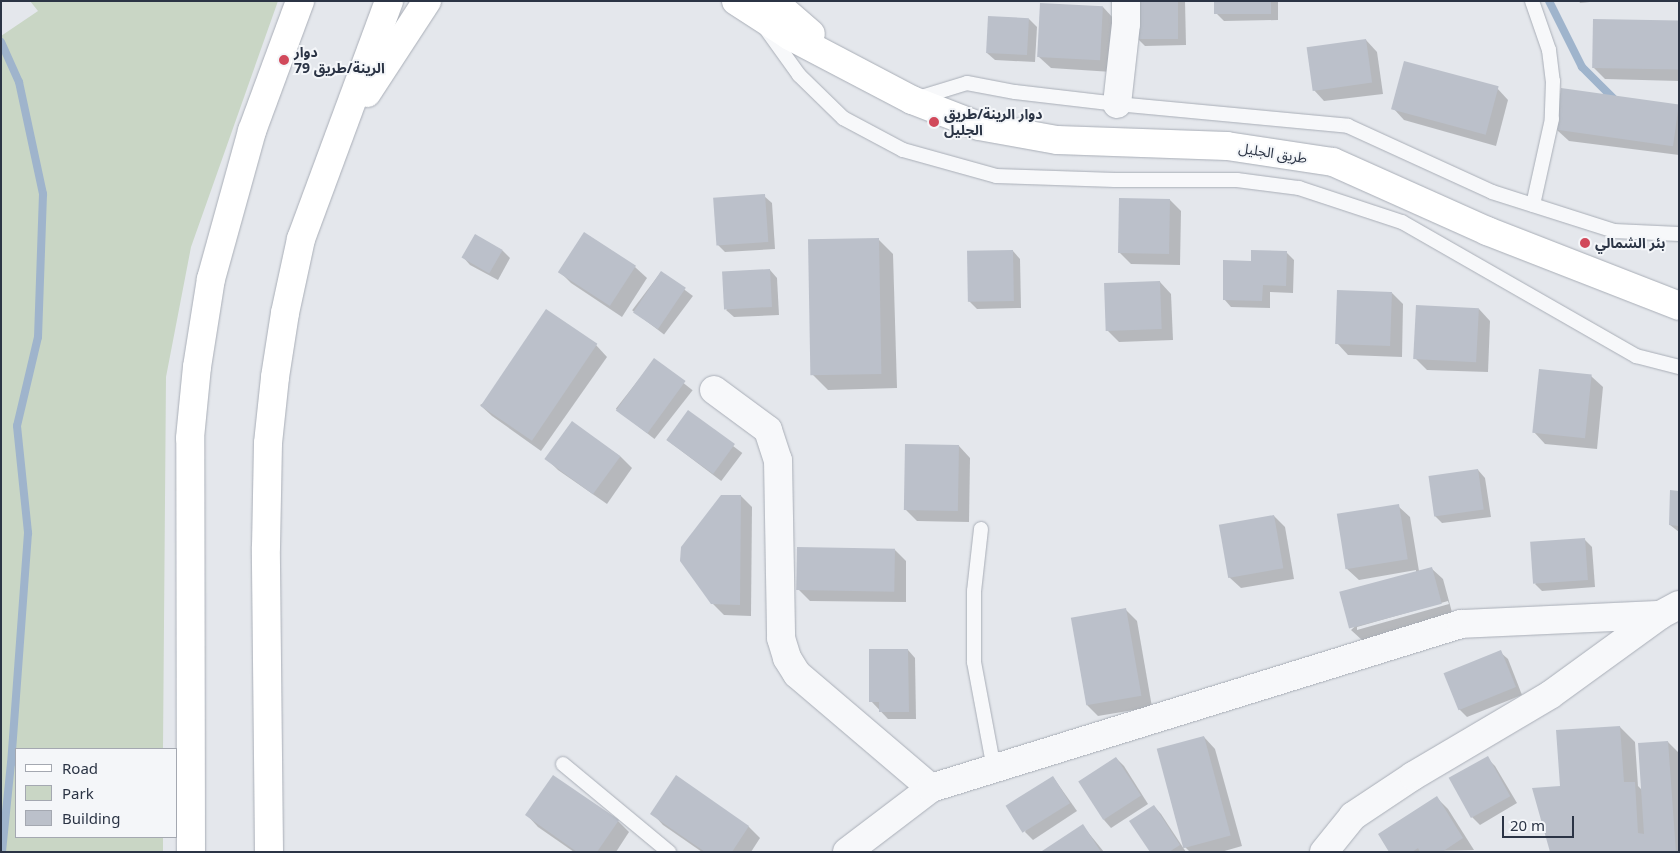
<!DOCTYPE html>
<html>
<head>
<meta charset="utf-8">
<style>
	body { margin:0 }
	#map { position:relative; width:1680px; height:853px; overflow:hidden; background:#e4e7ec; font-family:"Noto Sans","Noto Sans Arabic",sans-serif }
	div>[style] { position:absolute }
	.green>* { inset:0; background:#c9d6c5 }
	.shadow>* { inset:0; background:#0003; transform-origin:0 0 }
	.stream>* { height:8px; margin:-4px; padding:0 4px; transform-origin:4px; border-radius:4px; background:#9fb4cc }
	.building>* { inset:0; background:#bbc0ca; transform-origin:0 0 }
	.roads { filter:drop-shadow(0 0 1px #a9aeb7) drop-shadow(0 0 1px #a9aeb7) }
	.lane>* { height:14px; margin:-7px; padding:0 7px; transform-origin:7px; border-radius:7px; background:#f7f8fa }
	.street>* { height:28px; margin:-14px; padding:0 14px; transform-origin:14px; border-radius:14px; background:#f7f8fa }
	.primary>* { height:28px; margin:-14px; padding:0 14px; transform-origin:14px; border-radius:14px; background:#fff }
	.highway>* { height:28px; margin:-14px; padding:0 14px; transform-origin:14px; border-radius:14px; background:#fff }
	.dots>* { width:14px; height:14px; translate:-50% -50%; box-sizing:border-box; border:2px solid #f4f6f9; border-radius:50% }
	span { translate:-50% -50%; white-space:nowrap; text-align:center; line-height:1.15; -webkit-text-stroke:4px #f4f6f9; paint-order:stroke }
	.poi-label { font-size:14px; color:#2b3445; font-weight:700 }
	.left { translate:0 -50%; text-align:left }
	.street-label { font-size:14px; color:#2b3445 }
	.frame { position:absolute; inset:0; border:2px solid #2b3445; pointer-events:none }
	.legend { position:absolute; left:15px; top:748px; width:162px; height:90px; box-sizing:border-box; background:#f4f6f9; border:1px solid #a4a8b1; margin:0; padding:6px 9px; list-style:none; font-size:15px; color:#2b3445 }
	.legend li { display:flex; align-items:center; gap:10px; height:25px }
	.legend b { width:25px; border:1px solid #a4a8b1 }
	.scale { position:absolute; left:1502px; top:816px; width:72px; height:22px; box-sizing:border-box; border:2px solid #2b3445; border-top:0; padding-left:6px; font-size:15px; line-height:18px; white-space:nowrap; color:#2b3445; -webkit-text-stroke:4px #f4f6f9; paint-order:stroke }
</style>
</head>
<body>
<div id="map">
	<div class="green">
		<div style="clip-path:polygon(30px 1px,278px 1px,191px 247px,166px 377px,163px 749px,16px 749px,16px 837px,163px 837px,163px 852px,1px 852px,1px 36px,38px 11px)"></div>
	</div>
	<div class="shadow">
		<div style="clip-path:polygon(1136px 1px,1185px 1px,1186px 45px,1145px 46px,1137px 38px)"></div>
		<div style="clip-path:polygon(1216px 1px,1278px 1px,1278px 20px,1224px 21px,1216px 13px)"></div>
		<div style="clip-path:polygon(1579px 1px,1600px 1px,1580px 3px)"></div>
		<div style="clip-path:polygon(1103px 7px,1114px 19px,1112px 72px,1051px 68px,1039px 57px)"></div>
		<div style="clip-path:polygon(1029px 19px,1037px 27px,1035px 62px,995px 60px,987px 53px)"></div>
		<div style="clip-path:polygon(1679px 22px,1679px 81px,1605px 79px,1593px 67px)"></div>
		<div style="clip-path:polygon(1366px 40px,1377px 52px,1383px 94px,1324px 101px,1313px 89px)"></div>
		<div style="clip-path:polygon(1497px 88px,1508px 100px,1496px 146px,1404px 120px,1393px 108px)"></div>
		<div style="clip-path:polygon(1679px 105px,1679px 155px,1569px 141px,1557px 130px)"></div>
		<div style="clip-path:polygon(764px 196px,772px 203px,775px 249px,725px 252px,717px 244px)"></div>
		<div style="clip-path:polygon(1170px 200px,1181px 211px,1180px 265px,1131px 264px,1119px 252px)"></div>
		<div style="clip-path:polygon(475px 235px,503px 251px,510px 258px,498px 280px,470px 265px,463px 257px)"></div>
		<div style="clip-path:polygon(878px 239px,893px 254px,897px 388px,828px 390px,813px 375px)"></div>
		<div style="clip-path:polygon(1013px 251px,1020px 259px,1021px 308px,977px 309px,969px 301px)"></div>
		<div style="clip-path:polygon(1286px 252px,1294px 260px,1293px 293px,1270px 292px,1270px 308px,1231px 307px,1224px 299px,1252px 262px)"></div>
		<div style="clip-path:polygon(635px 267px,647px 278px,622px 317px,571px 283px,560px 272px)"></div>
		<div style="clip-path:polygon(770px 270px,777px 278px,779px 315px,734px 317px,726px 310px)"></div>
		<div style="left:661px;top:272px;width:40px;height:48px;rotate:37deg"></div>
		<div style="clip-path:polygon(1160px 282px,1171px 294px,1173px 340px,1119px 342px,1107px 330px)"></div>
		<div style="clip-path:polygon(1392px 293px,1403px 304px,1402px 357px,1348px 355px,1337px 343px)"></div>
		<div style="clip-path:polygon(1479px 309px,1490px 321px,1488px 372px,1427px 370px,1415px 358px)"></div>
		<div style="clip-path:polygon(596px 345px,607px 357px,541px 451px,492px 416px,480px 405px)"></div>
		<div style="left:654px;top:360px;width:49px;height:62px;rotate:38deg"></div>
		<div style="clip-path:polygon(1591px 376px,1603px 387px,1597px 449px,1545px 444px,1534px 432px)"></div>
		<div style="left:688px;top:412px;width:68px;height:35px;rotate:37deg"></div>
		<div style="clip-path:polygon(572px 423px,621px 457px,632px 468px,607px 504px,558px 470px,547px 459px)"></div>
		<div style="clip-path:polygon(959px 446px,970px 458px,969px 522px,917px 521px,906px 510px)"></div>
		<div style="clip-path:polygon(1478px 470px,1485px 478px,1491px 517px,1442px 523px,1435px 516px)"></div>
		<div style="clip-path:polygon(1679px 492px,1679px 532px,1670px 525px)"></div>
		<div style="clip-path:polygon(741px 496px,752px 507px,751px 616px,724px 615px,712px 603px)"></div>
		<div style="clip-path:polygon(evenodd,1398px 506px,1410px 517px,1419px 571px,1431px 568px,1443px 579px,1453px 616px,1363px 641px,1351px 630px,1416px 572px,1416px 570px,1359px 580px,1347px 569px,1338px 516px,1398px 506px,1448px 601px,1449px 604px,1357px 630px,1357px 627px,1448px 601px)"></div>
		<div style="clip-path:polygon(1274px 516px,1285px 527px,1294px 579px,1241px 588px,1229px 577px)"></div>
		<div style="clip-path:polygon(1584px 539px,1592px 547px,1595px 587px,1542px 591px,1535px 584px)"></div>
		<div style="clip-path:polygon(895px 550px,906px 561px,906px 602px,810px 601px,798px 589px)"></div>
		<div style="clip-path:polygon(1125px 609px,1137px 621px,1152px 707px,1098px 716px,1087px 705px)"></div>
		<div style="clip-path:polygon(908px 650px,915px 658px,916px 719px,888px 719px,871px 701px)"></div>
		<div style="clip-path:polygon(1500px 652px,1508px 659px,1522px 695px,1467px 717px,1459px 709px)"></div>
		<div style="clip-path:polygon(1620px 727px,1635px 742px,1638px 786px,1643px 791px,1668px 742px,1679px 753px,1679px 852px,1551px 852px,1561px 787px)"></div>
		<div style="clip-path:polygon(1204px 737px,1215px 749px,1242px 846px,1221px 852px,1190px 852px,1185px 847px)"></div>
		<div style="clip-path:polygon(1116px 758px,1124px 766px,1148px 804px,1111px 828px,1104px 820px)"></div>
		<div style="clip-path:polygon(1487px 758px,1495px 766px,1517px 803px,1480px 825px,1472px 817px)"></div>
		<div style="clip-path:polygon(677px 777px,749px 827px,760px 838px,751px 852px,702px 852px,663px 825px,652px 813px)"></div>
		<div style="clip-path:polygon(1053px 777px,1077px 811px,1033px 840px,1025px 832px)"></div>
		<div style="clip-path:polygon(1437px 798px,1448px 809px,1474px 850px,1390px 852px)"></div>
		<div style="clip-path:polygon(1154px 806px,1161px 814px,1186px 852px,1151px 852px)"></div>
		<div style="clip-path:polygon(527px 815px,618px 821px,629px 832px,616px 852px,574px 852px,538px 827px)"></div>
		<div style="clip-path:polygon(1083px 826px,1104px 852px,1045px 852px)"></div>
	</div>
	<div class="stream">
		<div style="left:1549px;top:1px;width:74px;rotate:63.4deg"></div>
		<div style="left:1582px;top:67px;width:49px;rotate:45deg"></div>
		<div style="left:1px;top:42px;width:44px;rotate:65.8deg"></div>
		<div style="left:19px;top:82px;width:115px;rotate:77.9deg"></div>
		<div style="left:43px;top:194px;width:143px;rotate:92deg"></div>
		<div style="left:38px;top:337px;width:91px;rotate:103.3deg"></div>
		<div style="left:17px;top:426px;width:108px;rotate:84.1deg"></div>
		<div style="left:28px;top:533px;width:231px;rotate:94.2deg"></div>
		<div style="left:11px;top:763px;width:89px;rotate:95.8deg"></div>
	</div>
	<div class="building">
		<div style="left:1135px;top:1px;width:43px;height:38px"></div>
		<div style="left:1214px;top:1px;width:57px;height:13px"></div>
		<div style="left:1040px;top:3px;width:63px;height:54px;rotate:3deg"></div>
		<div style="left:988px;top:16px;width:41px;height:37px;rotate:3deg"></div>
		<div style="left:1593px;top:19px;width:86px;height:49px;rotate:1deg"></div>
		<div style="left:1366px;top:39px;width:44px;height:60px;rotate:82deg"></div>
		<div style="left:1404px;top:61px;width:98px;height:50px;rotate:15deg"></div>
		<div style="left:1561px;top:88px;width:119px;height:42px;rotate:8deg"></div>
		<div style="left:765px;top:194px;width:48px;height:52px;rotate:86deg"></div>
		<div style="left:1119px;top:198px;width:51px;height:55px;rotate:1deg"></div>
		<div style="left:584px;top:232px;width:62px;height:48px;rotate:33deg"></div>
		<div style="left:475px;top:234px;width:32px;height:27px;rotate:30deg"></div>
		<div style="left:879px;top:238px;width:136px;height:71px;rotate:89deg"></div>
		<div style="left:1013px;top:250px;width:51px;height:46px;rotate:89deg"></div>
		<div style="clip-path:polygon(1251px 250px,1287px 251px,1286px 286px,1263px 285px,1262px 301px,1223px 300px,1223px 260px,1251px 261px)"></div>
		<div style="left:770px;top:269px;width:38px;height:48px;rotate:87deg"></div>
		<div style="left:661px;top:271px;width:30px;height:50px;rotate:34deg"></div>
		<div style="left:1160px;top:281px;width:48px;height:56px;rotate:88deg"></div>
		<div style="left:1337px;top:290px;width:55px;height:54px;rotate:2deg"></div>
		<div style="left:1416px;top:305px;width:63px;height:54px;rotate:3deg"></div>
		<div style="left:546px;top:309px;width:62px;height:117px;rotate:34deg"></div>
		<div style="left:654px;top:358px;width:39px;height:65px;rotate:36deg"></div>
		<div style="left:1539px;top:369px;width:53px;height:64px;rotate:6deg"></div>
		<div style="left:688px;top:410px;width:58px;height:37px;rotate:36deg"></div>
		<div style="left:572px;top:421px;width:60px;height:47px;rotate:36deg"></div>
		<div style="left:905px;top:444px;width:54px;height:66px;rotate:1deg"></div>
		<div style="left:1478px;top:469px;width:41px;height:50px;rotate:82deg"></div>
		<div style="clip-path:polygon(1670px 490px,1679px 491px,1679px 526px,1669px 525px)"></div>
		<div style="clip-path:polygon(721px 495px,741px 495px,740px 605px,711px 604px,680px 561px,681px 547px)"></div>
		<div style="left:1399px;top:504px;width:56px;height:63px;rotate:81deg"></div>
		<div style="left:1274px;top:515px;width:54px;height:56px;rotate:80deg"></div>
		<div style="left:1585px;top:538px;width:42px;height:55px;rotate:86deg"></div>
		<div style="left:797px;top:547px;width:98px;height:43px;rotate:1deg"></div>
		<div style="left:1432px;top:567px;width:38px;height:96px;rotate:75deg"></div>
		<div style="left:1126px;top:608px;width:89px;height:56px;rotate:80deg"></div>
		<div style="clip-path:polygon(869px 649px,908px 649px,909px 712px,879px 712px,879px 702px,869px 702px)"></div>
		<div style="left:1501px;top:650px;width:40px;height:62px;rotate:68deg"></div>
		<div style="clip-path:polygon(1620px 726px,1624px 782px,1635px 782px,1638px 833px,1644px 834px,1638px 743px,1668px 741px,1676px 852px,1550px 852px,1532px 788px,1560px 786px,1556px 730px)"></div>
		<div style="left:1204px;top:736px;width:103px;height:49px;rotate:75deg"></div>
		<div style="left:1488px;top:756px;width:46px;height:45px;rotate:61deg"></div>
		<div style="left:1116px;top:757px;width:46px;height:45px;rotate:57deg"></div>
		<div style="clip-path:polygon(553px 775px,619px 820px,597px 852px,577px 852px,525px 815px)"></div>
		<div style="clip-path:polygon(676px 775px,749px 826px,732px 852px,705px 852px,650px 814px)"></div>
		<div style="left:1053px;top:776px;width:32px;height:56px;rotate:58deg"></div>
		<div style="clip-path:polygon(1437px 796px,1463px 838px,1442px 852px,1420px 852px,1418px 848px,1412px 852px,1389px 852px,1378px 834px)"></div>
		<div style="clip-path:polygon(1154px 805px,1180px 845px,1169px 852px,1150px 852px,1129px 821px)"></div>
		<div style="clip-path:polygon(1083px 824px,1101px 852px,1043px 852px,1042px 851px)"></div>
	</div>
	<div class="roads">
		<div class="lane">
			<div style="left:1532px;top:1px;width:52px;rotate:70.9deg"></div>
			<div style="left:1549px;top:50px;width:31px;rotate:83deg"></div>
			<div style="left:1553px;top:81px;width:38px;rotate:92deg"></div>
			<div style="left:1552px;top:119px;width:88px;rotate:102.5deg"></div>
			<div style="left:766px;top:29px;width:57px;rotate:54.3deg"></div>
			<div style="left:799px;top:75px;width:62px;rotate:44.3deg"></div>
			<div style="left:843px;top:118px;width:68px;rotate:28.1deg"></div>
			<div style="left:903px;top:150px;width:97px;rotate:15.6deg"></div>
			<div style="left:996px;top:176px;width:119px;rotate:1.9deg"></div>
			<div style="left:1115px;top:180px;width:122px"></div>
			<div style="left:1237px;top:180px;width:63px;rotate:7.4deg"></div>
			<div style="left:1299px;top:188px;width:108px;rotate:18.3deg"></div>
			<div style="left:1402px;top:222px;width:270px;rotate:29.8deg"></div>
			<div style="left:1636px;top:356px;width:44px;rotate:14.3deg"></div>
			<div style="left:915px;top:99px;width:54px;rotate:-17.1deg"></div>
			<div style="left:967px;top:83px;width:49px;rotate:10.6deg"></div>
			<div style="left:1015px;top:92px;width:103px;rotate:6.7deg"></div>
			<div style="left:1117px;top:104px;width:232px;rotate:5.4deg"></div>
			<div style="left:1348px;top:126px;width:158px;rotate:24.6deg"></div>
			<div style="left:1492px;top:192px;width:128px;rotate:17.7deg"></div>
			<div style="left:1614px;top:231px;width:65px;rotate:2.6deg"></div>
			<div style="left:981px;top:529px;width:62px;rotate:96.4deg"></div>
			<div style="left:974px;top:591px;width:71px;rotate:90deg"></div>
			<div style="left:974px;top:662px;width:109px;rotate:79.4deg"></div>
			<div style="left:563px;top:764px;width:138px;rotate:39.7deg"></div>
		</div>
		<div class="street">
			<div style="left:1117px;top:104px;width:81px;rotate:-83.6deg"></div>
			<div style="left:1126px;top:24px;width:23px;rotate:-90deg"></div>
			<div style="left:714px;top:390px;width:67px;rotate:36.5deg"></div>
			<div style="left:768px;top:430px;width:32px;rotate:72deg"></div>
			<div style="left:778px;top:460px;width:178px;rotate:89deg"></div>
			<div style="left:781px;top:638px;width:21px;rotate:73deg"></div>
			<div style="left:787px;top:658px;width:19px;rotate:58deg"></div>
			<div style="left:797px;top:674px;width:176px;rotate:40.4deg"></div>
			<div style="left:847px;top:852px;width:106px;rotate:-37.3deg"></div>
			<div style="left:931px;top:788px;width:555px;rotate:-17.19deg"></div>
			<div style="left:1461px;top:624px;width:199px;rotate:-2.6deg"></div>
			<div style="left:1324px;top:852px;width:46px;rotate:-51.1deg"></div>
			<div style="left:1353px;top:816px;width:72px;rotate:-33.7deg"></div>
			<div style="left:1413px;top:776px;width:159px;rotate:-30.6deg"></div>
			<div style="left:1550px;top:695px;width:136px;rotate:-36deg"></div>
			<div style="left:1660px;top:615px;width:21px;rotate:-28deg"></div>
		</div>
		<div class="primary">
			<div style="left:736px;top:1px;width:64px;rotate:32.9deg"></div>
			<div style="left:790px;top:36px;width:138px;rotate:27.7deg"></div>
			<div style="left:912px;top:100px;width:72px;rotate:21.2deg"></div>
			<div style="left:979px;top:126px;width:79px;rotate:10.2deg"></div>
			<div style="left:1057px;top:140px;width:170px;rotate:2deg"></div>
			<div style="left:1227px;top:146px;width:107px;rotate:8.6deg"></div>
			<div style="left:1333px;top:162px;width:169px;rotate:24.1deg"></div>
			<div style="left:1487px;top:231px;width:206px;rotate:21.3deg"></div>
			<div style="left:773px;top:1px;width:50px;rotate:41deg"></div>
		</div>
		<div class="highway">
			<div style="left:367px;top:93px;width:110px;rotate:-56.9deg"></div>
			<div style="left:191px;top:852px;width:414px;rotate:-90.1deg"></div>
			<div style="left:190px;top:438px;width:71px;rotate:-84.4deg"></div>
			<div style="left:197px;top:367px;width:89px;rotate:-81deg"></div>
			<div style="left:211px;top:279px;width:154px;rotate:-74.5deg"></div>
			<div style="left:252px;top:131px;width:139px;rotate:-69.7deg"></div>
			<div style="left:269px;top:852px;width:305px;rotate:-90.6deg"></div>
			<div style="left:266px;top:547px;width:104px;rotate:-88.9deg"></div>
			<div style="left:268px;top:443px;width:66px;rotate:-83.9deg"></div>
			<div style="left:275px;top:377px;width:65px;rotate:-81.1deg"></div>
			<div style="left:285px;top:313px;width:76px;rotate:-77.8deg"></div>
			<div style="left:301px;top:239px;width:254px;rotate:-69.7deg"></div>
		</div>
	</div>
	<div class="dots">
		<div style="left:284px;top:60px;background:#d1495b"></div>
		<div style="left:934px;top:122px;background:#d1495b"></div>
		<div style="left:1585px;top:243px;background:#d1495b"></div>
	</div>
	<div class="poi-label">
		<span class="left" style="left:294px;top:60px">دوار<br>الرينة/طريق 79</span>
		<span class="left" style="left:944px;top:122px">دوار الرينة/طريق<br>الجليل</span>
		<span class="left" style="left:1595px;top:243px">بئر الشمالي</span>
	</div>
	<div class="street-label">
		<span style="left:1273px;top:153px;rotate:9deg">طريق الجليل</span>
	</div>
	<div class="frame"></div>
	<ul class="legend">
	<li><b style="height:6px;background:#fff"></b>Road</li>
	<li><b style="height:14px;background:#c9d6c5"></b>Park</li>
	<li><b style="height:14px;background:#bbc0ca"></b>Building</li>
	</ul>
	<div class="scale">20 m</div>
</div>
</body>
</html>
